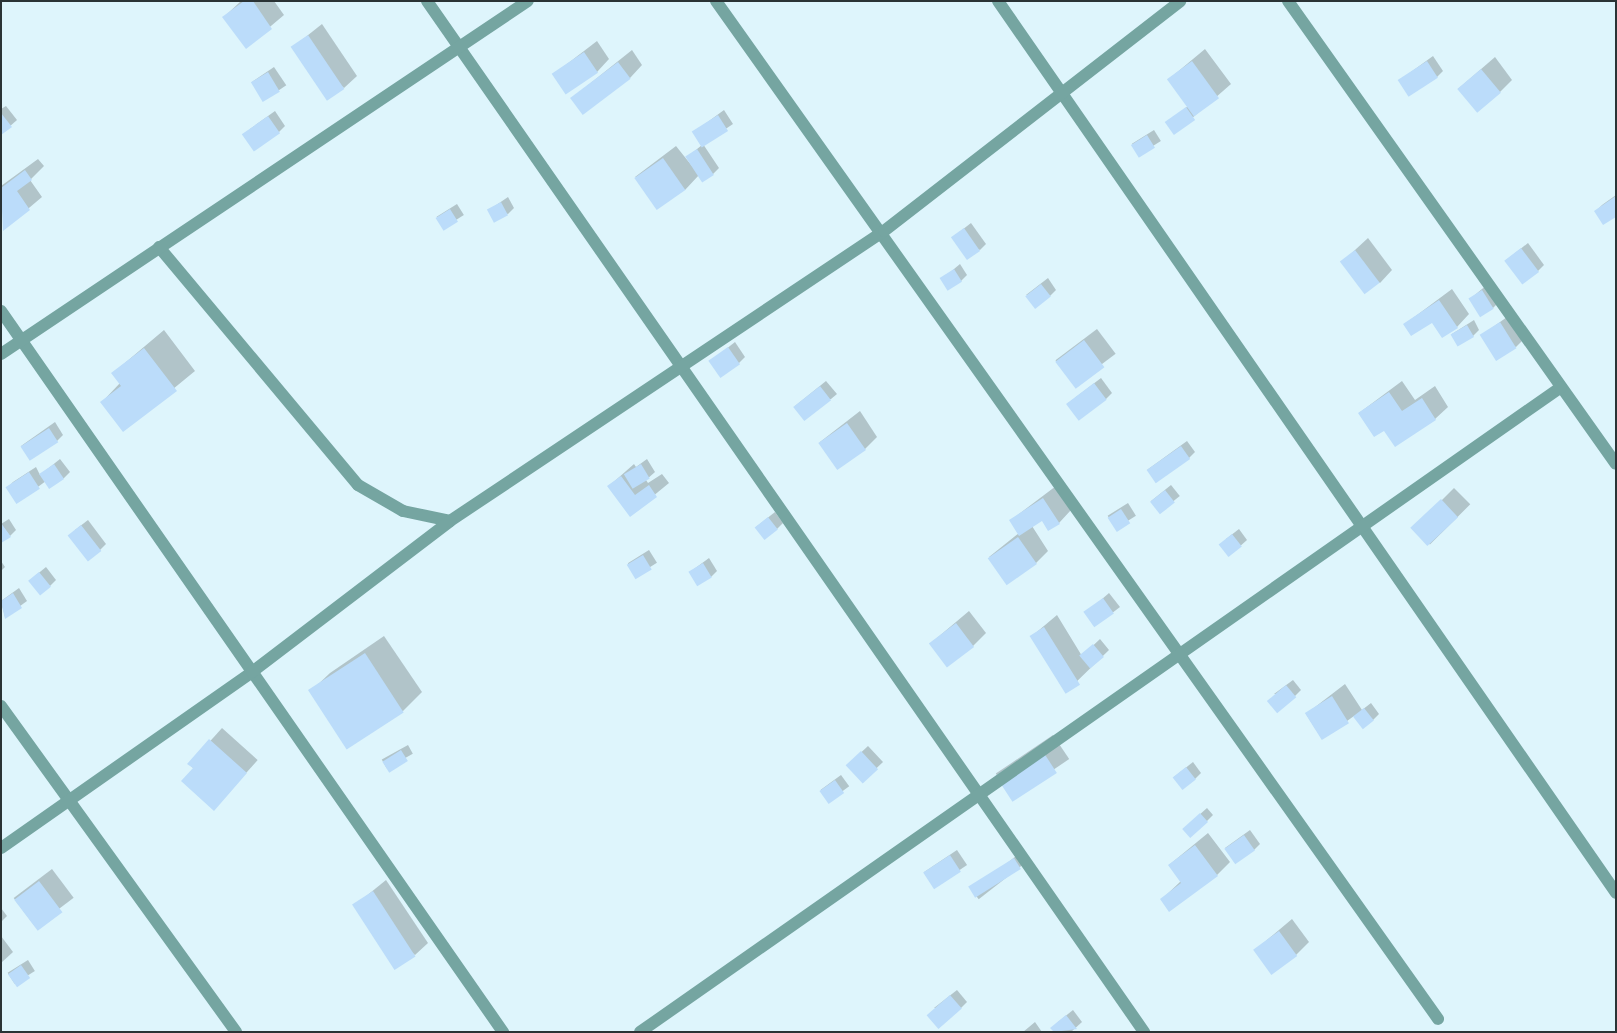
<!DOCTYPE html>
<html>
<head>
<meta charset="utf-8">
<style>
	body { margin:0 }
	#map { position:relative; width:1617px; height:1033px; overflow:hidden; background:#def5fc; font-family:"Alegreya Sans",sans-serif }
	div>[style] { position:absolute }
	.shadow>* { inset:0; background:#0003; transform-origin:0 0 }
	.building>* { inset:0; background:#bbdcfa; transform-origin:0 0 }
	.street>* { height:12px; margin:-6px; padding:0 6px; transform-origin:6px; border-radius:6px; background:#75a5a1 }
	span { translate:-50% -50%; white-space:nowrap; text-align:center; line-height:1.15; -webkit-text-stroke:4px #fdfdfd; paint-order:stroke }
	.frame { position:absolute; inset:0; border:2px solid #2a3335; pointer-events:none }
</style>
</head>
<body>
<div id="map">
	<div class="shadow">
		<div style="clip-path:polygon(241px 1px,274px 1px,284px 15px,246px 47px,224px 17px)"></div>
		<div style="clip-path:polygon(322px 24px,357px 76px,344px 88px,293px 47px)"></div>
		<div style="clip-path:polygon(597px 41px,609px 59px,597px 72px,554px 74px)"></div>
		<div style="clip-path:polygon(1205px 49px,1231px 84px,1175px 133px,1168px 123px,1188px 106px,1169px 79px)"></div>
		<div style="clip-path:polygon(632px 50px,642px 65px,630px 78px,572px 98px)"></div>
		<div style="clip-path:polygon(1433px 56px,1443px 71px,1437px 77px,1400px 80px)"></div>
		<div style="clip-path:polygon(1495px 57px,1512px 80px,1500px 92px,1458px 89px)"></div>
		<div style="left:274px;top:67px;width:22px;height:26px;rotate:56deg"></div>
		<div style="clip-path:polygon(6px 106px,17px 120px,1px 134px,1px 109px)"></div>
		<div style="clip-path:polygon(724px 110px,733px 124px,703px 144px,719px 168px,713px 174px,699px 175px,685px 190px,635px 177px,676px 146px,696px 171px,687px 157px,702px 145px,694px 132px)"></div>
		<div style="clip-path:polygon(275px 111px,285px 126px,279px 132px,250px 129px)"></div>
		<div style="left:1154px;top:130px;width:13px;height:26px;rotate:58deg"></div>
		<div style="clip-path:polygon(38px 159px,44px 166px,30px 180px,42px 197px,4px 229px,1px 186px)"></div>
		<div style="clip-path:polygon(1616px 195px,1616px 215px,1596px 211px,1602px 205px)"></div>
		<div style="clip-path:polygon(508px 197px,514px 208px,508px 214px,489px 210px)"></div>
		<div style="left:457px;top:204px;width:13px;height:24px;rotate:58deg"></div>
		<div style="clip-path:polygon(971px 223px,986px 244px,980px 250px,953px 237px)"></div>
		<div style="clip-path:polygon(1368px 238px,1392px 270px,1380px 283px,1342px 262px)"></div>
		<div style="clip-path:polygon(1528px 243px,1544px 265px,1538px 271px,1505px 261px)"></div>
		<div style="clip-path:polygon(960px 264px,967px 275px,961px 281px,942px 279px)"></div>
		<div style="clip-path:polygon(1048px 278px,1056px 290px,1050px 296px,1026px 295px)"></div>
		<div style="clip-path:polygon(1488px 284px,1499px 302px,1493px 308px,1470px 299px)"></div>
		<div style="clip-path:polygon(1452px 289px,1469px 314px,1457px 327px,1432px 321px,1405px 324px)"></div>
		<div style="clip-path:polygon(1507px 317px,1522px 341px,1516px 347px,1482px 335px)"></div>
		<div style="clip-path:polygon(1474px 320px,1479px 330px,1473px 336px,1452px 334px)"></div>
		<div style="left:1097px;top:329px;width:31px;height:52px;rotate:53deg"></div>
		<div style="clip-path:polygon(164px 330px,195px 371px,123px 430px,102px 402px,120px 383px,113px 373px)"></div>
		<div style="clip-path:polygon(735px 342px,745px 357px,739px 363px,711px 361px)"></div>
		<div style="clip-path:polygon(1101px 378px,1112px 393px,1106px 399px,1067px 404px)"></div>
		<div style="clip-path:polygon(826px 381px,837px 394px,831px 399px,795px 406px)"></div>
		<div style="clip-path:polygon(1402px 381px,1415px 400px,1435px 386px,1448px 407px,1435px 419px,1384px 429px,1359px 413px)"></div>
		<div style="clip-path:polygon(860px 411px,877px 437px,865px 449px,820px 442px)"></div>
		<div style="clip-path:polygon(55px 422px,63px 435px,57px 441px,21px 446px)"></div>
		<div style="clip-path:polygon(1187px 441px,1195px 452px,1189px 458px,1147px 470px)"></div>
		<div style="clip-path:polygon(60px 459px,70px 472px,64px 478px,50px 487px,46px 481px,17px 502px,7px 488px,13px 482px,36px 467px,40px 475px)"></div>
		<div style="clip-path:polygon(647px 459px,655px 472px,646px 480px,648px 483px,662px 474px,669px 483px,630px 515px,609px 486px,634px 464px,636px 467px)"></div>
		<div style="left:1171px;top:485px;width:14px;height:26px;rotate:51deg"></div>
		<div style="clip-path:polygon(1056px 486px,1071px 510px,1059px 523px,1042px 519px,1032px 526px,1048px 551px,1036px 563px,989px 557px,1019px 533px,1011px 520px)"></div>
		<div style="left:1454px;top:488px;width:23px;height:57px;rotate:45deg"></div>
		<div style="left:1128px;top:503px;width:15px;height:24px;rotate:58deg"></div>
		<div style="clip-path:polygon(775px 512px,783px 523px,777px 529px,756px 527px)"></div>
		<div style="clip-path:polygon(9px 519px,16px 530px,10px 536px,1px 524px)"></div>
		<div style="clip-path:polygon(88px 520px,106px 544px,100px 550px,75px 530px)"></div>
		<div style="clip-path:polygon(1239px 529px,1247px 540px,1229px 556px,1226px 539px)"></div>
		<div style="left:649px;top:550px;width:15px;height:25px;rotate:58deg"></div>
		<div style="clip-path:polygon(709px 558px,717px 571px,711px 577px,690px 572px)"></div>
		<div style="clip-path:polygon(1px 561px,5px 567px,1px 571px)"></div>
		<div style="clip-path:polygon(46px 567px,56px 580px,50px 586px,35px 576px)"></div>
		<div style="clip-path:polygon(19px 588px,27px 601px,5px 617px,1px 601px)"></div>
		<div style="clip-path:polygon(1109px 593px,1120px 607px,1095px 626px,1086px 613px)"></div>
		<div style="clip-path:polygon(969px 611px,986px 633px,973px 646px,931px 643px)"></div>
		<div style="clip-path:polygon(1057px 615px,1082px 656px,1100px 639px,1109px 650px,1067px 691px,1032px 636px)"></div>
		<div style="clip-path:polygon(384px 636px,422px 692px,403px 711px,311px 691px,330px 673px)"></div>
		<div style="clip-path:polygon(1293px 680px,1301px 690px,1295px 696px,1274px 694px)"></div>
		<div style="clip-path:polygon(1345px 684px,1362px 710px,1371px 703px,1379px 714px,1373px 720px,1354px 716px,1322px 739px,1306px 714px)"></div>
		<div style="left:222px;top:728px;width:48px;height:49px;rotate:42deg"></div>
		<div style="left:1053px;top:735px;width:29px;height:69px;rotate:56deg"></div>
		<div style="left:408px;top:745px;width:10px;height:30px;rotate:61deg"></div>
		<div style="left:868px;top:746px;width:22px;height:28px;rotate:47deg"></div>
		<div style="clip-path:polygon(1193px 762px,1201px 773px,1195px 779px,1174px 777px)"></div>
		<div style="left:841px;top:775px;width:14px;height:25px;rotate:54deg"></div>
		<div style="clip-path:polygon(1207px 808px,1213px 815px,1207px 821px,1189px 824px)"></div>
		<div style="clip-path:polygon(1250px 830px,1260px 844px,1254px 850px,1225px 848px)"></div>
		<div style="clip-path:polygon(1208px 833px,1230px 862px,1217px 875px,1162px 899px,1181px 881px,1169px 865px)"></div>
		<div style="left:957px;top:850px;width:18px;height:40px;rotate:56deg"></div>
		<div style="left:1020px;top:853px;width:11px;height:61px;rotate:52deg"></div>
		<div style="left:52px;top:869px;width:36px;height:48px;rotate:53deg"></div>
		<div style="clip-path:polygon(386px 880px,428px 943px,415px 955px,354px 906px)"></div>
		<div style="clip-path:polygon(1px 908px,7px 916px,1px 922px)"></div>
		<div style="clip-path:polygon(1292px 919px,1309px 942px,1296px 955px,1255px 950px)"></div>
		<div style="clip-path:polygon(1px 936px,13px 952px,1px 963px)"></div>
		<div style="left:28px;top:960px;width:13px;height:24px;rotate:58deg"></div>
		<div style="clip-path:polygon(957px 990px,967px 1002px,961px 1008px,934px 1008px)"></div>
		<div style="clip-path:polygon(1073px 1010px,1082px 1022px,1071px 1032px,1055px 1032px,1058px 1022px)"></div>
		<div style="clip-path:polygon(1035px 1022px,1042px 1032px,1022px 1032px,1023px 1032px)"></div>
	</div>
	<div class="building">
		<div style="clip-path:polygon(244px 1px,253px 1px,272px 29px,246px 49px,222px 17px)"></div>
		<div style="left:308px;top:35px;width:65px;height:21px;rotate:56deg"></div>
		<div style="left:584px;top:52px;width:25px;height:39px;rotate:56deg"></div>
		<div style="left:1192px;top:61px;width:46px;height:31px;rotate:54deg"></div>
		<div style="left:1427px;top:61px;width:20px;height:35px;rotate:57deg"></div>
		<div style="left:618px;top:62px;width:21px;height:60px;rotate:53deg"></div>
		<div style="left:1481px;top:69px;width:31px;height:31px;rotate:50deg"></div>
		<div style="left:268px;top:72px;width:23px;height:20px;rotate:59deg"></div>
		<div style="left:1186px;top:107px;width:16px;height:26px;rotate:55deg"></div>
		<div style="clip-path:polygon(1px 113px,12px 127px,1px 135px)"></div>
		<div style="left:718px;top:115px;width:19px;height:31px;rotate:58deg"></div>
		<div style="left:268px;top:116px;width:21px;height:32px;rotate:55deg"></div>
		<div style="left:1147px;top:135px;width:15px;height:19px;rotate:58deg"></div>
		<div style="left:697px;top:149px;width:31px;height:14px;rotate:57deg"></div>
		<div style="left:663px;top:158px;width:39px;height:35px;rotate:55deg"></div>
		<div style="clip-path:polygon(25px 170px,32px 180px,17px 191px,30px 210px,3px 231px,1px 188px)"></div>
		<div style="clip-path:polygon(1616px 196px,1616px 217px,1603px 225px,1594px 211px)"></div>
		<div style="left:501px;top:202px;width:15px;height:16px;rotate:62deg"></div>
		<div style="left:450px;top:209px;width:15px;height:17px;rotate:58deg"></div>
		<div style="left:964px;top:228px;width:28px;height:16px;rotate:55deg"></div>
		<div style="left:1521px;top:248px;width:30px;height:21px;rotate:53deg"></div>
		<div style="left:1355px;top:250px;width:41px;height:19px;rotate:53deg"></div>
		<div style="left:954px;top:269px;width:15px;height:17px;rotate:58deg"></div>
		<div style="left:1041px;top:284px;width:16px;height:20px;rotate:52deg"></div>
		<div style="left:1482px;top:290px;width:22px;height:16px;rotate:58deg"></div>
		<div style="clip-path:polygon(1439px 300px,1458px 328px,1442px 338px,1432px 323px,1411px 336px,1403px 324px)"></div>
		<div style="left:1500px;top:322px;width:31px;height:24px;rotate:58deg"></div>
		<div style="left:1467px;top:325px;width:14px;height:19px;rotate:60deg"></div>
		<div style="left:1084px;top:340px;width:34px;height:36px;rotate:53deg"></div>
		<div style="left:728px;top:347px;width:21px;height:24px;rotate:55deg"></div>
		<div style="clip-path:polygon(144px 348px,177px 391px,123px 432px,100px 402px,121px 386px,111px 373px)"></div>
		<div style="left:1094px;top:383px;width:21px;height:35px;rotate:53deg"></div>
		<div style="left:820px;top:386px;width:18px;height:34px;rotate:52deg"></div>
		<div style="clip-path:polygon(1389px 392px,1402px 411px,1422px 398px,1436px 420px,1395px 447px,1384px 431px,1374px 437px,1358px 413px)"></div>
		<div style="left:847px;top:423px;width:33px;height:35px;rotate:55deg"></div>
		<div style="left:49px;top:428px;width:17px;height:34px;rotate:57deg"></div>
		<div style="left:1181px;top:446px;width:16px;height:42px;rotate:55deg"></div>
		<div style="left:54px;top:464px;width:18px;height:18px;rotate:56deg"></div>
		<div style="left:641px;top:464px;width:17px;height:20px;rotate:59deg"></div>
		<div style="left:29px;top:472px;width:20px;height:28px;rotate:57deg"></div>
		<div style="clip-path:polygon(621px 476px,635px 495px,649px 485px,657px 497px,630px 517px,607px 486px)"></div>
		<div style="left:1165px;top:490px;width:16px;height:19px;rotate:52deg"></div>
		<div style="clip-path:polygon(1043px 498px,1060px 524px,1048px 531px,1042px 521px,1019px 536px,1009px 520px)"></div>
		<div style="left:1441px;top:499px;width:25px;height:42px;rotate:47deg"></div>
		<div style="left:1121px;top:509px;width:17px;height:16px;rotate:57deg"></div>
		<div style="left:768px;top:517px;width:16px;height:17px;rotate:52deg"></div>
		<div style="clip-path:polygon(1px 523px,11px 537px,1px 543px)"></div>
		<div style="left:81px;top:525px;width:33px;height:17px;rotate:52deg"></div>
		<div style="left:1232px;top:534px;width:16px;height:17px;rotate:52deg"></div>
		<div style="left:1018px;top:537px;width:33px;height:37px;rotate:55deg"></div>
		<div style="left:643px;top:555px;width:17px;height:19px;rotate:59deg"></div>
		<div style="left:703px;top:563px;width:17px;height:17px;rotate:59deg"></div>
		<div style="left:39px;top:572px;width:19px;height:14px;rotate:51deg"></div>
		<div style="clip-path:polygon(13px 593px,22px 608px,5px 619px,1px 601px)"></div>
		<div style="left:1103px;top:598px;width:19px;height:24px;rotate:55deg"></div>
		<div style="left:956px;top:623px;width:30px;height:34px;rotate:53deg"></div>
		<div style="left:1044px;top:627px;width:68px;height:17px;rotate:58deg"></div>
		<div style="left:1093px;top:644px;width:17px;height:18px;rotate:50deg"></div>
		<div style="left:365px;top:653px;width:71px;height:68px;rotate:57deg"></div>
		<div style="left:1286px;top:685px;width:16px;height:25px;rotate:50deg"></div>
		<div style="left:1332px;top:696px;width:32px;height:32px;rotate:58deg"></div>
		<div style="left:1364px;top:708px;width:16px;height:14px;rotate:52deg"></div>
		<div style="clip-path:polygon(209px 739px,247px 773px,214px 811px,181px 781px,193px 768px,187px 764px)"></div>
		<div style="left:1040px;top:747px;width:31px;height:53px;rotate:57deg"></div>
		<div style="left:401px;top:750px;width:13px;height:22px;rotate:58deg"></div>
		<div style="left:861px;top:751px;width:25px;height:21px;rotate:47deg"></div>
		<div style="left:1186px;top:767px;width:16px;height:17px;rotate:52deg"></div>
		<div style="left:835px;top:780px;width:16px;height:19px;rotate:55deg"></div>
		<div style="left:1200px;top:813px;width:12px;height:24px;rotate:48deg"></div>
		<div style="left:1244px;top:835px;width:19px;height:24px;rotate:55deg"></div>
		<div style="clip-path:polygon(1195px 845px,1218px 876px,1169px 912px,1160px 899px,1181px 883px,1168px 865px)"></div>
		<div style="left:950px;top:855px;width:20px;height:32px;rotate:57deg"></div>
		<div style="left:1014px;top:858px;width:13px;height:54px;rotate:58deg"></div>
		<div style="left:39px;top:881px;width:39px;height:31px;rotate:53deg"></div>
		<div style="left:373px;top:891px;width:78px;height:25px;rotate:57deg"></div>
		<div style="left:1279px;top:931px;width:31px;height:32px;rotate:54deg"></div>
		<div style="left:21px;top:965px;width:16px;height:16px;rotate:55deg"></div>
		<div style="left:950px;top:995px;width:18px;height:31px;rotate:49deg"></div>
		<div style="clip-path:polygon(1066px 1015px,1077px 1029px,1054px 1032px,1050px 1028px)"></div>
	</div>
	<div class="street">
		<div style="left:427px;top:1px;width:1256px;rotate:55.18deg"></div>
		<div style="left:716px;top:1px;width:1248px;rotate:54.65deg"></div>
		<div style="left:998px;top:1px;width:1085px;rotate:55.28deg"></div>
		<div style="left:1288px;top:1px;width:567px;rotate:54.69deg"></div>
		<div style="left:159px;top:247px;width:310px;rotate:50.1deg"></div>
		<div style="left:358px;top:485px;width:52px;rotate:30deg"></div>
		<div style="left:403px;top:511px;width:48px;rotate:12deg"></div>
		<div style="left:450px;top:521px;width:522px;rotate:-33.75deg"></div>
		<div style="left:884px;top:231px;width:375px;rotate:-37.8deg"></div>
		<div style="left:1px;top:311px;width:879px;rotate:55.15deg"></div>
		<div style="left:1px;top:354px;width:634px;rotate:-33.82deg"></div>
		<div style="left:1px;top:706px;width:402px;rotate:54.2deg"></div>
		<div style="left:1px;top:848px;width:307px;rotate:-35deg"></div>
		<div style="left:252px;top:672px;width:249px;rotate:-37.3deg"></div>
		<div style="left:640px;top:1032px;width:1124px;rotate:-35deg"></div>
	</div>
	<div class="frame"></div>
</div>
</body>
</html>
